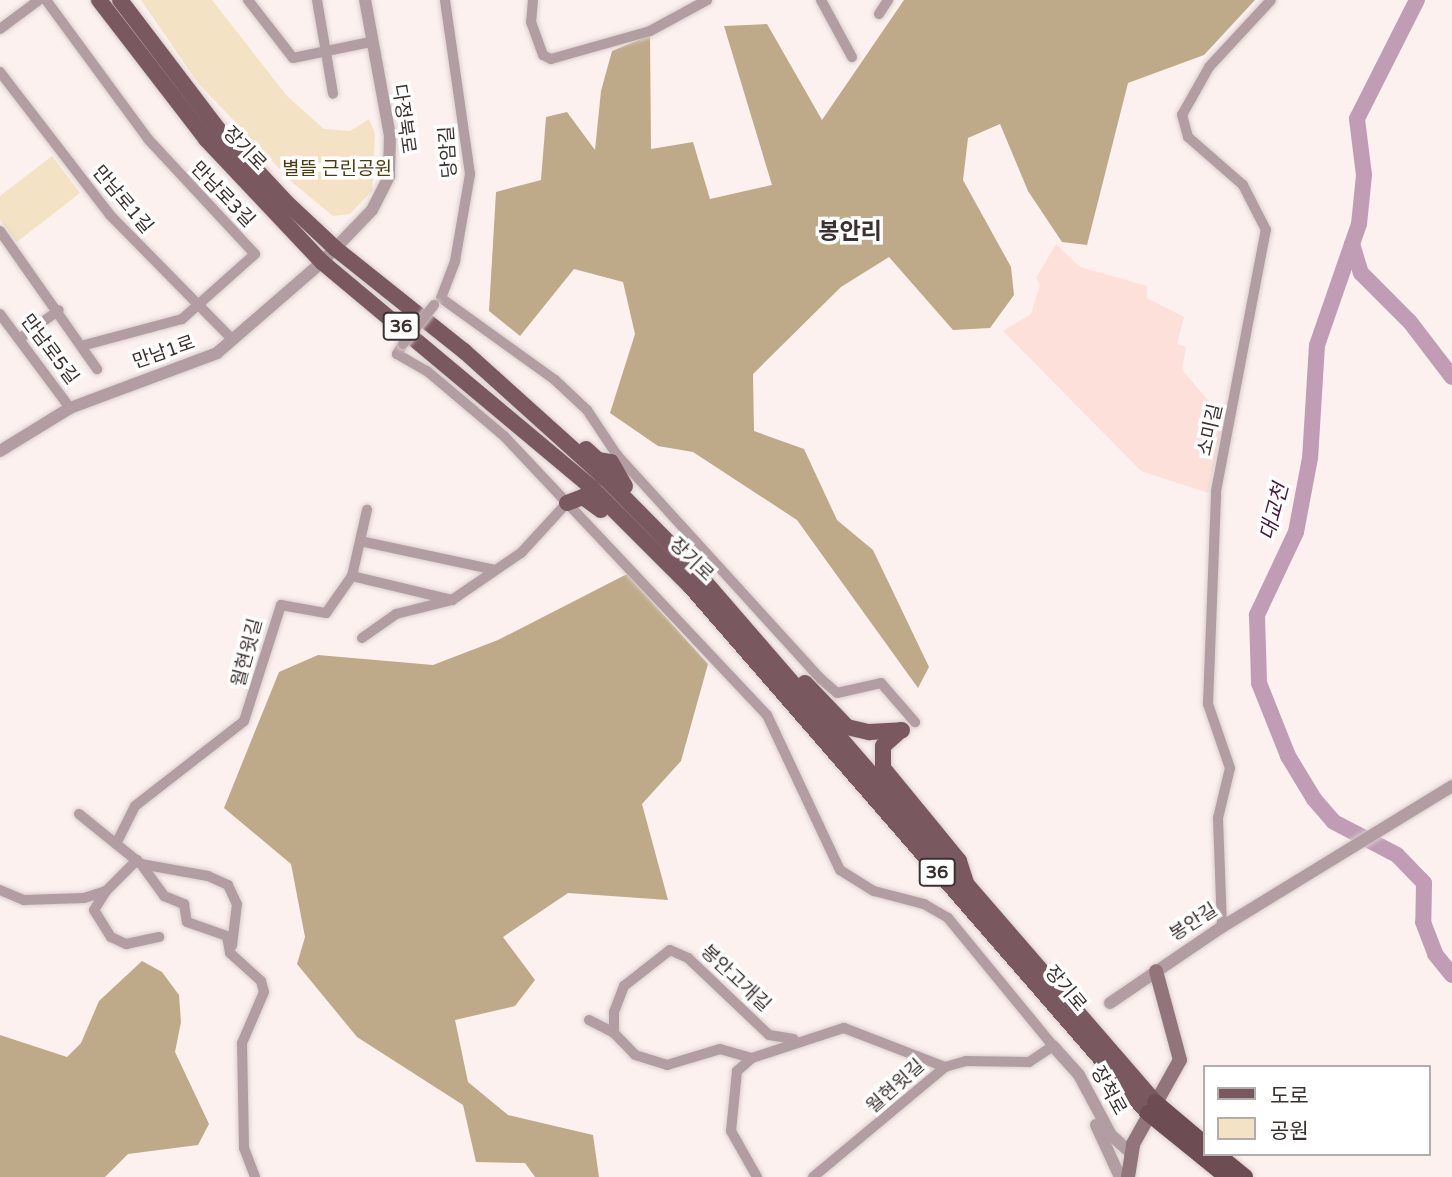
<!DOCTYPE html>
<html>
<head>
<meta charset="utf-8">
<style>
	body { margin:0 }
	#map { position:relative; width:1452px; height:1177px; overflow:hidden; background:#fcf1ef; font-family:"Varela Round","Noto Sans KR",sans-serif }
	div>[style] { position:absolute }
	.built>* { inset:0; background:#fde0da }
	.green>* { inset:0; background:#f3e2c3 }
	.forest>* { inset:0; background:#beaa88 }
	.river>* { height:16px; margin:-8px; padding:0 8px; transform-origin:8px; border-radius:8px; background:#c09db5 }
	.roads { filter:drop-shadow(0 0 2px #d9cecc) drop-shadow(0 0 2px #d9cecc) }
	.minor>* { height:10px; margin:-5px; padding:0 5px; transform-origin:5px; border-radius:5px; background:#b29ea2 }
	.tertiary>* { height:12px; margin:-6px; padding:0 6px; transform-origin:6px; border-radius:6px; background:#b29ea2 }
	.secondary>* { height:14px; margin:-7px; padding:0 7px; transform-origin:7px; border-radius:7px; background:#91757b }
	.primary>* { height:16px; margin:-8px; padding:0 8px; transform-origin:8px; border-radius:8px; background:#795860 }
	.trunk>* { height:16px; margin:-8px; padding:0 8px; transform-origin:8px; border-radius:8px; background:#6e4c54 }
	.bridges { filter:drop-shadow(0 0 2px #d9cecc) drop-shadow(0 0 2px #d9cecc) }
	.minor-bridge>* { height:10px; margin:-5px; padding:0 5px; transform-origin:5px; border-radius:5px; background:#b29ea2 }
	span { translate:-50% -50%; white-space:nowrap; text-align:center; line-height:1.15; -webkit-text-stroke:7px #fff; paint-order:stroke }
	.shield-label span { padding:2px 5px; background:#fff; border:2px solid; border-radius:5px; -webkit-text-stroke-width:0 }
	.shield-label { font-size:18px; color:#3b312f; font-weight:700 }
	.street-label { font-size:19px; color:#3b312f }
	.park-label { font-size:19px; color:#4f3a0e }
	.water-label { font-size:21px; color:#471b3c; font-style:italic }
	.quarter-label { font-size:23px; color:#3b312f; font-weight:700 }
	.legend { position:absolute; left:1203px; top:1065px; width:228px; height:91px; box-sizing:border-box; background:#fff; border:2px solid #b1adac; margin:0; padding:9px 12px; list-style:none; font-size:21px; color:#3b312f }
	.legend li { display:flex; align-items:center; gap:14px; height:35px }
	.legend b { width:35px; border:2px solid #b1adac }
</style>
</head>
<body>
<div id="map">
	<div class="built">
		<div style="clip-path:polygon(1056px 244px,1080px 267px,1147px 286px,1147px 298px,1184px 317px,1177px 344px,1186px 347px,1182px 370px,1214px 407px,1228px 406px,1208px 493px,1141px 471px,1003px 331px,1031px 314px,1040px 285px,1036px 278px)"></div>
	</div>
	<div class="green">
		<div style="clip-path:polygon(141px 0,212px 0,287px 96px,324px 129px,350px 131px,369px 119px,375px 134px,372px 191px,350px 214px,333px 216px,294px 184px,198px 83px)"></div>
		<div style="clip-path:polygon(52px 156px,80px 193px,17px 242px,0 220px,0 196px)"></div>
	</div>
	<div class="forest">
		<div style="clip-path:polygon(904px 0,1255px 0,1204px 55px,1128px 83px,1087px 245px,1062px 242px,1028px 191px,1000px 124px,968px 138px,963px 180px,1011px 267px,1014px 295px,990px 328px,953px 330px,889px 257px,841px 287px,753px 374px,754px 431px,804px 449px,837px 520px,873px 550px,929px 667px,918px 688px,797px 520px,693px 452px,658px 446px,610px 413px,635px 334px,623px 282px,574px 269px,520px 336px,489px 311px,496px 192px,541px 180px,546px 117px,567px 112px,595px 150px,601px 91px,612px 51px,650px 35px,651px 149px,693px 142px,710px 199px,772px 185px,724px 26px,767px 24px,822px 120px)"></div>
		<div style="clip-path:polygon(627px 574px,708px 664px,681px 761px,642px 804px,668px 900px,568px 893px,503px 937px,535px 980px,515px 1006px,455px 1020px,468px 1082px,508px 1115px,593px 1135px,599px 1177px,535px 1177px,525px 1163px,476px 1162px,463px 1105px,357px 1037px,297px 964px,305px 937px,291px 864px,224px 808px,279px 672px,318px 655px,433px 665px,498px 640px)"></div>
		<div style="clip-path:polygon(142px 961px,162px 972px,179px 995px,181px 1022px,175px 1052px,209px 1124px,198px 1145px,128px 1154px,105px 1177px,0 1177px,0 1035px,67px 1057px,81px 1043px,99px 1001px)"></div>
	</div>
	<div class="river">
		<div style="left:1417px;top:0;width:133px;rotate:116.8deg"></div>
		<div style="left:1357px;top:119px;width:56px;rotate:82.9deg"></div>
		<div style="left:1364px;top:175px;width:49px;rotate:95.8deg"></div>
		<div style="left:1359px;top:224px;width:128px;rotate:109.1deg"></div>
		<div style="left:1317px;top:345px;width:113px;rotate:93.5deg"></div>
		<div style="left:1310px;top:458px;width:75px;rotate:100.7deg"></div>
		<div style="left:1296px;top:532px;width:92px;rotate:115.2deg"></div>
		<div style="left:1257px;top:615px;width:68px;rotate:88.3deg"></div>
		<div style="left:1259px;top:683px;width:79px;rotate:68.3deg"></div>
		<div style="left:1288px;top:756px;width:50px;rotate:58.8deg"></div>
		<div style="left:1314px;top:799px;width:30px;rotate:49deg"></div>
		<div style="left:1334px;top:822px;width:71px;rotate:27.6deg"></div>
		<div style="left:1397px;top:855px;width:39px;rotate:46deg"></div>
		<div style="left:1424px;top:883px;width:39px;rotate:91deg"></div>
		<div style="left:1423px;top:922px;width:34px;rotate:69deg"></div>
		<div style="left:1435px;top:954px;width:27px;rotate:51deg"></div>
		<div style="left:1352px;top:244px;width:30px;rotate:73deg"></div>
		<div style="left:1361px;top:273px;width:69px;rotate:45deg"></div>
		<div style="left:1410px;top:322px;width:69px;rotate:52.6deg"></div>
	</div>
	<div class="roads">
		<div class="minor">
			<div style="left:46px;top:0;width:172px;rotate:53.7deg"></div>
			<div style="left:148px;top:139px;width:157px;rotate:47.1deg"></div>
			<div style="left:255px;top:254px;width:98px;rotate:138.3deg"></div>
			<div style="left:182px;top:319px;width:100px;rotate:165deg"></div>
			<div style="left:248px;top:0;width:73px;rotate:52.2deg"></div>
			<div style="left:293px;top:58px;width:79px;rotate:-11.7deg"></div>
			<div style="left:317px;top:0;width:95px;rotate:80.3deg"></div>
			<div style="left:533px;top:0;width:22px;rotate:95deg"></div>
			<div style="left:531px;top:22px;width:35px;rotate:70deg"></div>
			<div style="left:543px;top:55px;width:9px;rotate:27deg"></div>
			<div style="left:551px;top:59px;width:103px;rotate:-15.8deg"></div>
			<div style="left:650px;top:31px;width:65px;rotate:-28.5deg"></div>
			<div style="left:821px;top:0;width:65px;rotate:61.5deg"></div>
			<div style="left:879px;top:14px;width:17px;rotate:-57deg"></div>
			<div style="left:0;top:29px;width:49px;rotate:-36.6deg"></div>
			<div style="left:0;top:72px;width:180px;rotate:52.4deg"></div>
			<div style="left:110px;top:215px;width:174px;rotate:45.5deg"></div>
			<div style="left:0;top:231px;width:169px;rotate:54.9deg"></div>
			<div style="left:441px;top:298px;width:40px;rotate:-69deg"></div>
			<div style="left:455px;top:261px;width:88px;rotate:-80.2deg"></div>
			<div style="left:470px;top:174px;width:176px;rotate:-98.2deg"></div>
			<div style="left:441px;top:298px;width:140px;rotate:35.7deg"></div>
			<div style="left:555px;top:380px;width:44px;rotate:43.2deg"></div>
			<div style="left:587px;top:410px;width:54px;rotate:56.3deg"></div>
			<div style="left:617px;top:455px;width:7px;rotate:135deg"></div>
			<div style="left:0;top:314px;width:117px;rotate:53.3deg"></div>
			<div style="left:19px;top:339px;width:49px;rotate:-35.9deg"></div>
			<div style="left:403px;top:344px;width:12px;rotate:121deg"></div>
			<div style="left:397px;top:354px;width:34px;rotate:30deg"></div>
			<div style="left:427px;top:371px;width:101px;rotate:40.2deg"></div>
			<div style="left:504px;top:436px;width:383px;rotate:46.7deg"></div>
			<div style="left:767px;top:715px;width:171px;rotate:64.8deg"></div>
			<div style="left:840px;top:870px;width:40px;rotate:32deg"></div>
			<div style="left:874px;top:891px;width:52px;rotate:14.6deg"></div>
			<div style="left:924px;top:904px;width:28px;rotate:30deg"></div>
			<div style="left:948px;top:918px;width:166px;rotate:50.6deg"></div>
			<div style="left:1053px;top:1046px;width:29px;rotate:146deg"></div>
			<div style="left:1029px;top:1062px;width:63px;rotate:-179.1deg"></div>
			<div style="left:966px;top:1061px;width:22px;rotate:164deg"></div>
			<div style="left:945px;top:1067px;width:172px;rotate:140.2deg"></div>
			<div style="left:617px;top:455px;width:303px;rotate:47.7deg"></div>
			<div style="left:821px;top:679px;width:21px;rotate:41deg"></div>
			<div style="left:837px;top:693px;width:45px;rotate:-12.8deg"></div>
			<div style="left:881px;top:683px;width:52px;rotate:48.9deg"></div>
			<div style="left:360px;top:541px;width:138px;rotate:12.1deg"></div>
			<div style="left:352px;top:576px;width:68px;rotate:-77.2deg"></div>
			<div style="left:362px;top:638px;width:42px;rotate:-35.2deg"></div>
			<div style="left:396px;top:614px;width:58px;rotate:-14deg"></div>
			<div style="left:452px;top:600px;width:83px;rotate:-34.3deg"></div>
			<div style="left:521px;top:553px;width:68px;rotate:-47.4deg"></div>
			<div style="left:79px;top:814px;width:80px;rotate:38.9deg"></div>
			<div style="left:141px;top:864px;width:39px;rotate:54deg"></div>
			<div style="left:164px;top:896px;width:22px;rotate:22deg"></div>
			<div style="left:184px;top:904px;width:18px;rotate:81deg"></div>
			<div style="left:187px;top:922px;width:42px;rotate:19.3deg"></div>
			<div style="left:227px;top:936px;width:17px;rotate:80deg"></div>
			<div style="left:230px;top:953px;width:42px;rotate:42.1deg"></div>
			<div style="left:261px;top:981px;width:11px;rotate:75deg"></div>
			<div style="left:264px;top:992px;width:56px;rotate:113.3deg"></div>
			<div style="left:242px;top:1043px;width:105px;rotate:88.9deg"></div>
			<div style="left:244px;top:1148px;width:31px;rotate:69deg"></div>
			<div style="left:116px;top:844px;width:42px;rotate:-63.4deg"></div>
			<div style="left:135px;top:806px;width:138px;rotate:-37.9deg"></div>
			<div style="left:244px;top:721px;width:122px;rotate:-72.3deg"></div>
			<div style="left:281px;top:605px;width:46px;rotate:10.1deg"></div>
			<div style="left:326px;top:613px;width:45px;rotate:-54.9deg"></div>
			<div style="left:352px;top:576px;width:103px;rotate:13.5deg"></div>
			<div style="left:141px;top:864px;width:68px;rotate:10.2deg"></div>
			<div style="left:208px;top:876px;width:22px;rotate:24deg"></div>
			<div style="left:228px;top:885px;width:21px;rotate:65deg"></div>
			<div style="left:237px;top:904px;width:42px;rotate:96.8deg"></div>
			<div style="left:0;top:890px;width:26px;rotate:23deg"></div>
			<div style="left:24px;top:900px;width:60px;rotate:-1.9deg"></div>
			<div style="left:84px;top:898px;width:23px;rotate:-18deg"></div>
			<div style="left:106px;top:891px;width:44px;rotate:-45deg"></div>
			<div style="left:106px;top:891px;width:22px;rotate:122deg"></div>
			<div style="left:94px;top:910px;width:32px;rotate:58deg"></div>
			<div style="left:111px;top:937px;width:17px;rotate:25deg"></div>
			<div style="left:126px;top:944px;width:34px;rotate:-12deg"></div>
			<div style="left:1222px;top:927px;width:109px;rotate:-92.1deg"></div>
			<div style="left:1218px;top:818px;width:51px;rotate:-76.5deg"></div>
			<div style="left:1230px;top:768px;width:68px;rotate:-109deg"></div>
			<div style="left:1208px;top:704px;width:213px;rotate:-87.8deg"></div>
			<div style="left:1216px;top:491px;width:266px;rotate:-79.2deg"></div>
			<div style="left:1266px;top:230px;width:51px;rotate:-117.1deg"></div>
			<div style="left:1243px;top:185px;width:73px;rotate:-138.9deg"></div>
			<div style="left:1188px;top:137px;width:23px;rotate:-105deg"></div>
			<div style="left:1182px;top:115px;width:55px;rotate:-60.6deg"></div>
			<div style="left:1209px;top:67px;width:91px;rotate:-47.2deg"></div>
			<div style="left:589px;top:1020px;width:28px;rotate:27deg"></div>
			<div style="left:614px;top:1033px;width:30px;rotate:46deg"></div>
			<div style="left:635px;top:1055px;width:34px;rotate:17deg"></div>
			<div style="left:667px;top:1065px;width:55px;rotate:-16.8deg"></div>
			<div style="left:720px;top:1049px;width:33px;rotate:16deg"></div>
			<div style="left:752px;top:1058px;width:97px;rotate:-18.1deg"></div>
			<div style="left:844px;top:1028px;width:108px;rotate:21.1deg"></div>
			<div style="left:614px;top:1033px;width:21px;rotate:-90deg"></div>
			<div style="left:614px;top:1012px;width:28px;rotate:-69deg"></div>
			<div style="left:624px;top:986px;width:58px;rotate:-38deg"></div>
			<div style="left:670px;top:950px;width:20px;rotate:24deg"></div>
			<div style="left:688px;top:958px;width:112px;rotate:43.5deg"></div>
			<div style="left:769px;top:1035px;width:25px;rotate:9deg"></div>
			<div style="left:752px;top:1058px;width:20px;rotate:139deg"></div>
			<div style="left:737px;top:1071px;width:60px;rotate:95.7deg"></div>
			<div style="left:731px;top:1131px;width:53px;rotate:60.5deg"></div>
		</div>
		<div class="tertiary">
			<div style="left:0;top:451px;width:82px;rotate:-31.6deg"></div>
			<div style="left:70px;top:408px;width:157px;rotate:-20.5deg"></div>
			<div style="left:217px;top:353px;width:139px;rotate:-40.9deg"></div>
			<div style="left:322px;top:262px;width:72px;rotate:-46.1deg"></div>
			<div style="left:372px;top:210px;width:38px;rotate:-63deg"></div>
			<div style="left:389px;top:176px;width:40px;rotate:-88.6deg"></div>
			<div style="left:390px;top:136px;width:138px;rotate:-100.4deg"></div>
			<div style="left:1110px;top:1003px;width:135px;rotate:-34.2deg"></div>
			<div style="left:1222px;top:927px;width:270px;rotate:-31.5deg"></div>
			<div style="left:1053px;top:1046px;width:39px;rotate:48deg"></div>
			<div style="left:1079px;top:1075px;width:68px;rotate:61.9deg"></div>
			<div style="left:1111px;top:1135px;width:25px;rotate:42deg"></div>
			<div style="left:1096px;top:1125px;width:57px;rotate:65.2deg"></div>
		</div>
		<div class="secondary">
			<div style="left:1128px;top:1177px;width:33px;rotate:-81deg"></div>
			<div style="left:1133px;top:1144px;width:96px;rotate:-60.8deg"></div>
			<div style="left:1180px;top:1060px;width:92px;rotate:-105.1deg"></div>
		</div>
		<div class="primary">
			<div style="left:99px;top:0;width:175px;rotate:52.4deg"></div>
			<div style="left:206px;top:139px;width:169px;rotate:46.7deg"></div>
			<div style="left:322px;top:262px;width:352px;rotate:39.9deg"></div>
			<div style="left:592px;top:488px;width:140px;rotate:45deg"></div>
			<div style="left:691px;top:587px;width:697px;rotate:49.02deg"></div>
			<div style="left:120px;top:0;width:162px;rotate:52.8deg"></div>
			<div style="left:218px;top:129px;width:101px;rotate:47deg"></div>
			<div style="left:287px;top:203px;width:67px;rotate:43.2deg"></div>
			<div style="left:336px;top:249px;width:164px;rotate:38.6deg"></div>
			<div style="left:464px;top:351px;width:190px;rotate:42deg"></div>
			<div style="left:605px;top:478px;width:115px;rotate:45.4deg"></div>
			<div style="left:686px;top:560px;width:717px;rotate:49.13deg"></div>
			<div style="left:586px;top:449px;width:16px;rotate:43deg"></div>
			<div style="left:598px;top:460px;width:13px;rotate:9deg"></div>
			<div style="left:611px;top:462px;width:28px;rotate:60deg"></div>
			<div style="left:567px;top:503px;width:17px;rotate:-21deg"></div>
			<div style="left:583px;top:497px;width:22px;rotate:36deg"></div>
			<div style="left:805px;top:683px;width:61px;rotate:46.3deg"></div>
			<div style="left:847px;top:727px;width:23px;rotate:13deg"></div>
			<div style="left:869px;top:732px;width:33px;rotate:-3deg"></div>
			<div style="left:901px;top:730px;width:24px;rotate:138deg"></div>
			<div style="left:883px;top:746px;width:22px;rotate:90deg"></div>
			<div style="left:883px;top:768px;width:120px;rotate:50.7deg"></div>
			<div style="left:959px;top:861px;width:23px;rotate:72deg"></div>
		</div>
		<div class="trunk">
			<div style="left:1155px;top:1102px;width:65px;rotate:40deg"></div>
			<div style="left:1148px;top:1113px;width:102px;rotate:39deg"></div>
			<div style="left:1217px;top:1154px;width:36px;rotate:39deg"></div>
		</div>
	</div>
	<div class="bridges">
		<div class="minor-bridge">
			<div style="left:403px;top:344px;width:50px;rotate:-51.5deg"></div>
		</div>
	</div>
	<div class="shield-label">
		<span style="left:401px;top:326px">36</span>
		<span style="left:937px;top:872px">36</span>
	</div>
	<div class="street-label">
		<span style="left:403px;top:119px;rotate:82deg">다정북로</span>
		<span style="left:244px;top:149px;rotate:46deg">장기로</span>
		<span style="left:449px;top:152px;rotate:-94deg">당암길</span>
		<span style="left:222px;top:195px;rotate:46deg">만남로3길</span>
		<span style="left:122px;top:200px;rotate:50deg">만남로1길</span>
		<span style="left:49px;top:350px;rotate:53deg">만남로5길</span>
		<span style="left:164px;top:353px;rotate:-19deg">만남1로</span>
		<span style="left:1211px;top:430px;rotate:-77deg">소미길</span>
		<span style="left:691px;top:560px;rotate:44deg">장기로</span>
		<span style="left:248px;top:653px;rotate:-75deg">월현윗길</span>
		<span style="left:1194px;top:923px;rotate:-33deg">봉안길</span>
		<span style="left:735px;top:979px;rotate:43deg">봉안고개길</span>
		<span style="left:1065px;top:989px;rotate:50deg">장기로</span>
		<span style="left:896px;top:1087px;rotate:-42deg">월현윗길</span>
		<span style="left:1108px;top:1091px;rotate:61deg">장척로</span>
	</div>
	<div class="park-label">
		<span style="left:337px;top:170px">별뜰 근린공원</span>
	</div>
	<div class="water-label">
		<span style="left:1275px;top:512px;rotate:-75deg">대교천</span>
	</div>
	<div class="quarter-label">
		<span style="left:850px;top:232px">봉안리</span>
	</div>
	<ul class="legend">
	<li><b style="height:9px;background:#795860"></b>도로</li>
	<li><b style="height:19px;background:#f3e2c3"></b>공원</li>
	</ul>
</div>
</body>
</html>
